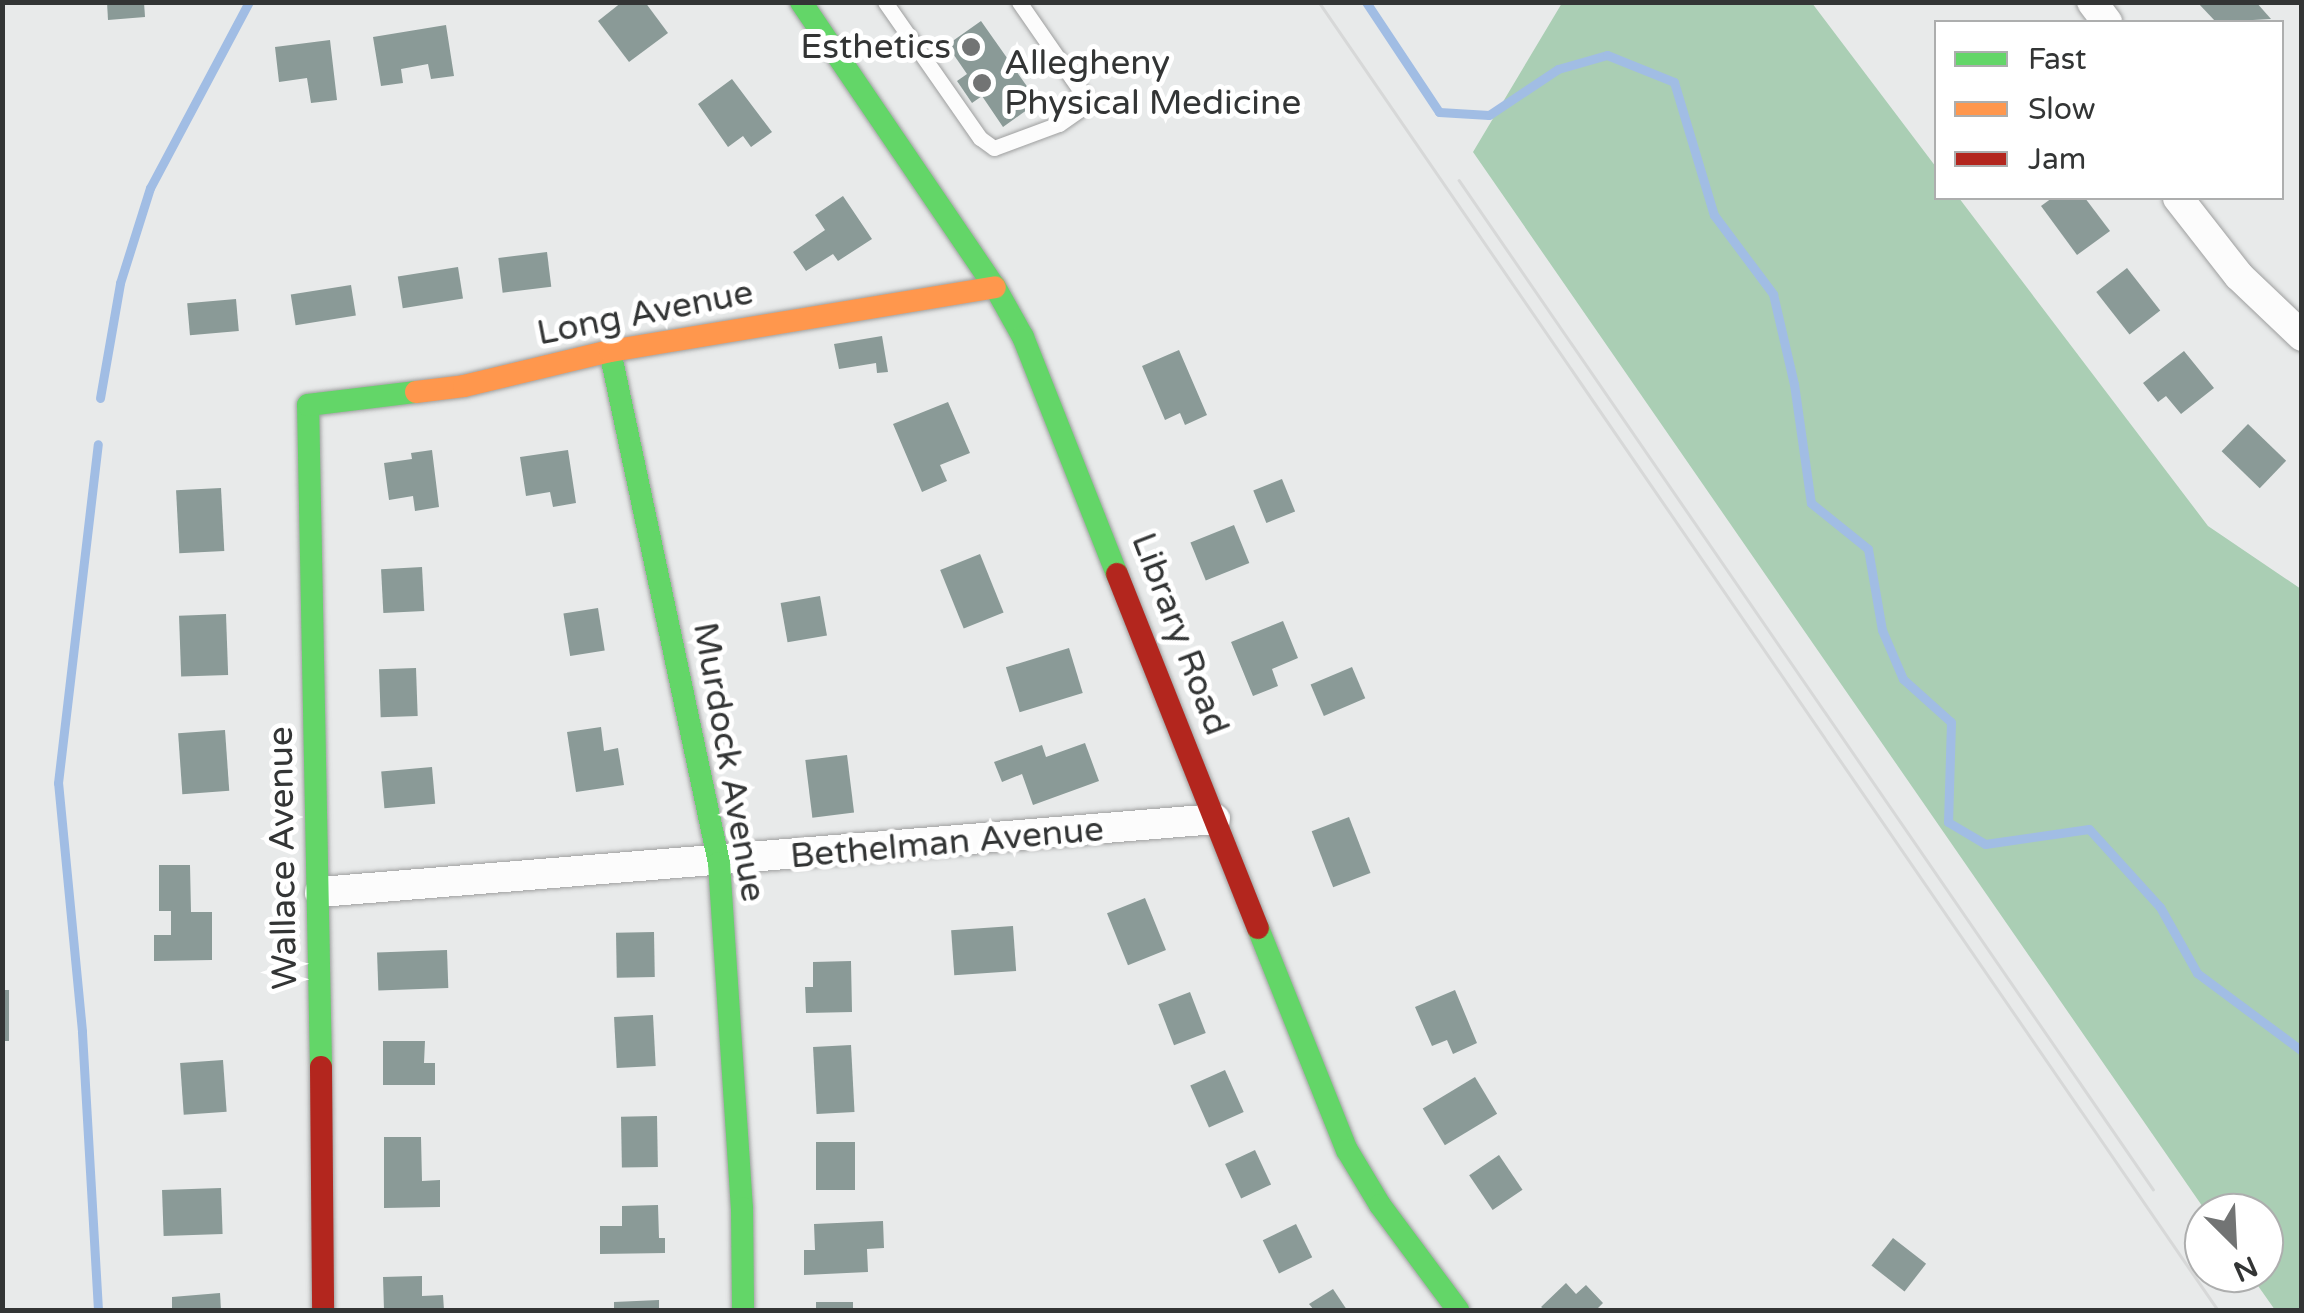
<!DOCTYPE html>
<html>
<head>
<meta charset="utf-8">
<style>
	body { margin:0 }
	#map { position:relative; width:2304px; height:1313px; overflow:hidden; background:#e8eaea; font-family:"Varela Round",sans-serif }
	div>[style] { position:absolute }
	.forest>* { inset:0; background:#aaceb4 }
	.stream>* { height:9px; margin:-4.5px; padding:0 4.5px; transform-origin:4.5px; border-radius:4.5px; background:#a1bde4 }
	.building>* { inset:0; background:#8a9a97; transform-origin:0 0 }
	.roads { filter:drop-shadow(0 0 2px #9e9f9f) drop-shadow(0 0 2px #9e9f9f) }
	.lane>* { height:15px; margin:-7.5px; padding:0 7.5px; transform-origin:7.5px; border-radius:7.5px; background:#fcfcfc }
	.street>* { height:30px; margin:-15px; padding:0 15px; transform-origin:15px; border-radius:15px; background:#fcfcfc }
	.fast>* { height:22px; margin:-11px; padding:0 11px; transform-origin:11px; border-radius:11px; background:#63d668 }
	.slow>* { height:22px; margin:-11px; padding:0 11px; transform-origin:11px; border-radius:11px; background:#ff974d }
	.jam>* { height:22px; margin:-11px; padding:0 11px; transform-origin:11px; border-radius:11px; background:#b3261e }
	.tram>* { height:2.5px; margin:-1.25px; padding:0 1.25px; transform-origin:1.25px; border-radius:1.25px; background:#d7d8d8 }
	.dots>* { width:28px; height:28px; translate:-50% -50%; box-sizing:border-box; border:5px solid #fff; border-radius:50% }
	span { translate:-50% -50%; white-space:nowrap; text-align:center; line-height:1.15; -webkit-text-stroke:10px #fff; paint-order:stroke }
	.poi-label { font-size:35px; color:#333535 }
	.right { translate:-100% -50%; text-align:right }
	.left { translate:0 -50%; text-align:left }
	.street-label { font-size:35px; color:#333535 }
	.frame { position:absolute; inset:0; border:5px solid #333535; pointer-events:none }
	.legend { position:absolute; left:1934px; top:20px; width:350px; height:180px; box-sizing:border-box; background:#fff; border:2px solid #adaeae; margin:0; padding:12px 18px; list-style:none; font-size:30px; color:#333535 }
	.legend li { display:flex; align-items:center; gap:20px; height:50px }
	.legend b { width:50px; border:2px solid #adaeae }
	.north { position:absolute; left:2184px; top:1193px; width:100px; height:100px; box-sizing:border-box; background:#fff; border:2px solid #adaeae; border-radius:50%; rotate:156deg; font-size:28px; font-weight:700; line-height:40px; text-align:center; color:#333535 }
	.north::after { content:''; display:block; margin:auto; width:35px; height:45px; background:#727474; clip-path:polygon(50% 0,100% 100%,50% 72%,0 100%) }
</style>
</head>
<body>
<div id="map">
	<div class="forest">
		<div style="clip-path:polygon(1562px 3px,1812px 3px,1936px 167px,1936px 198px,1959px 198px,2208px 526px,2301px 589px,2301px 1310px,2275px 1310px,2249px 1273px,2264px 1273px,2264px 1213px,2207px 1213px,1473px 152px)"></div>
	</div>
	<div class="stream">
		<div style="left:1366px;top:2px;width:132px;rotate:56.4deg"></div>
		<div style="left:1439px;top:112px;width:50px;rotate:3.4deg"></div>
		<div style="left:1489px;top:115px;width:83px;rotate:-33.7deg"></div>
		<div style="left:1558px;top:69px;width:51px;rotate:-15.9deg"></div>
		<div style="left:1607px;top:55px;width:72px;rotate:21.9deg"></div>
		<div style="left:1674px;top:82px;width:139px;rotate:73.3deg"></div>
		<div style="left:1714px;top:215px;width:99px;rotate:53.2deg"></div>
		<div style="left:1773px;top:294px;width:92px;rotate:76.9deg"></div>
		<div style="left:1794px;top:384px;width:120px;rotate:81.9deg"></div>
		<div style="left:1811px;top:503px;width:73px;rotate:38.9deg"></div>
		<div style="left:1868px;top:549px;width:82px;rotate:80.2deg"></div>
		<div style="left:1882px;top:630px;width:53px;rotate:66.8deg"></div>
		<div style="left:1903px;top:679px;width:64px;rotate:41.9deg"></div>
		<div style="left:1951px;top:722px;width:100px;rotate:91.7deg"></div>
		<div style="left:1948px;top:822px;width:43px;rotate:30.7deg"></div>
		<div style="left:1985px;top:844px;width:105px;rotate:-8.2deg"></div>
		<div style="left:2089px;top:829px;width:105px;rotate:47.7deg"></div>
		<div style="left:2160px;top:907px;width:76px;rotate:60.7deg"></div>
		<div style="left:2197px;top:973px;width:131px;rotate:36.6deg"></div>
		<div style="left:100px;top:398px;width:117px;rotate:-80.1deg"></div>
		<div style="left:120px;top:283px;width:100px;rotate:-72.5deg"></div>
		<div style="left:150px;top:188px;width:211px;rotate:-62deg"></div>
		<div style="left:98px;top:1310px;width:279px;rotate:-93.3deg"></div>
		<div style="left:82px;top:1031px;width:249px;rotate:-95.5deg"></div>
		<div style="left:58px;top:783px;width:341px;rotate:-83.3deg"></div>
	</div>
	<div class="building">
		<div style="clip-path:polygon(107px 2px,144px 2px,145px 17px,108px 20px)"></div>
		<div style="clip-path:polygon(622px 2px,645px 2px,668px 33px,629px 62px,598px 21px)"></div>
		<div style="clip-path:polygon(2197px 2px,2256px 2px,2271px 19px,2216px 22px)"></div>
		<div style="clip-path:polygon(981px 21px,1038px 102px,1003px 127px,982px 96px,972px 103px,957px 81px,967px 74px,947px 45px)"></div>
		<div style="clip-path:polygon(446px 25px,454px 76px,431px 79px,428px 64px,401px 69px,403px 83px,381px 86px,373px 37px)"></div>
		<div style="clip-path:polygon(330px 40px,337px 100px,311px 103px,307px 78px,279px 82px,275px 47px)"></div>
		<div style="clip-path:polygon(732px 79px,772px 132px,751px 147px,743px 136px,728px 147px,698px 104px)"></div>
		<div style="clip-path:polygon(843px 196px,872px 239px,838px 261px,833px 254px,806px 271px,793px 252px,825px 230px,815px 215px)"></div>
		<div style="clip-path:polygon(2052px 198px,2085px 198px,2110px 231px,2077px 255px,2041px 206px)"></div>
		<div style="left:547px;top:252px;width:35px;height:49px;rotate:83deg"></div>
		<div style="left:458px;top:267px;width:32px;height:61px;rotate:81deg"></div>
		<div style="left:2127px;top:268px;width:54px;height:39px;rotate:52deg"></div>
		<div style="left:351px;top:285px;width:31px;height:61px;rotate:81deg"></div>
		<div style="left:236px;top:299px;width:32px;height:49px;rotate:85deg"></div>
		<div style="clip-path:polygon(882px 336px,888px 372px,877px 373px,876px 363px,839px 369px,834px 344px)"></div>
		<div style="clip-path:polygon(1179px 350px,1207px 415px,1185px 425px,1180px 413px,1165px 420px,1142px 366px)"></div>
		<div style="clip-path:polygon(2184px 351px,2214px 388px,2181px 414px,2166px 396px,2158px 402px,2143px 383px)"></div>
		<div style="clip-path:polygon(948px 402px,970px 453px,940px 465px,947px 481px,922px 492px,893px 424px)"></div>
		<div style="left:2248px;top:424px;width:53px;height:38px;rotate:44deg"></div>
		<div style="clip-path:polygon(432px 450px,439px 507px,415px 511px,413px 496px,389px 500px,384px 463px,412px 459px,411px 453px)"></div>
		<div style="clip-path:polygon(568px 450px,576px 503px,553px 507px,550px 492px,526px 496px,520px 457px)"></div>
		<div style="left:1282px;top:479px;width:35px;height:31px;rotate:68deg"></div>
		<div style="left:221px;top:488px;width:63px;height:45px;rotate:87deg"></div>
		<div style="left:1234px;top:525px;width:41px;height:47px;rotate:68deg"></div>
		<div style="left:980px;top:554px;width:63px;height:43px;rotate:68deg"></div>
		<div style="left:422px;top:567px;width:44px;height:41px;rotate:87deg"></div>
		<div style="left:820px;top:596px;width:40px;height:40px;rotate:80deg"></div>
		<div style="left:598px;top:608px;width:43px;height:35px;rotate:81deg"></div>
		<div style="left:226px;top:614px;width:61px;height:47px;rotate:88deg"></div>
		<div style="clip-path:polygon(1283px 621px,1298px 658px,1272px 669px,1278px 686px,1253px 696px,1231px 642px)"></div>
		<div style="left:1069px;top:648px;width:47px;height:66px;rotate:73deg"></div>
		<div style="left:1352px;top:667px;width:34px;height:45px;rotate:67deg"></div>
		<div style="left:416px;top:668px;width:48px;height:37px;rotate:88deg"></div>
		<div style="clip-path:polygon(601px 727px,604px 751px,618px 748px,624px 785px,576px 792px,567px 732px)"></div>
		<div style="left:225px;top:730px;width:61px;height:47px;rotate:86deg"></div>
		<div style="clip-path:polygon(1085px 743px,1099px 781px,1033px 805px,1022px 774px,1002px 782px,994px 762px,1042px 745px,1046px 757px)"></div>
		<div style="left:847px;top:755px;width:58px;height:42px;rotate:83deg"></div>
		<div style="left:432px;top:767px;width:37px;height:51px;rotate:85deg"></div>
		<div style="left:1349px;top:817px;width:60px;height:40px;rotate:69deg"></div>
		<div style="clip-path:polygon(159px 865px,190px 865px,191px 912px,212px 912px,212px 960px,154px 961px,154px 935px,171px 935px,171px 911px,159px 911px)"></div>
		<div style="left:1145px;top:898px;width:56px;height:41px;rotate:68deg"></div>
		<div style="left:1013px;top:926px;width:45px;height:62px;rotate:86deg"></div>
		<div style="left:654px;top:932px;width:45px;height:38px;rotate:89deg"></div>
		<div style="left:447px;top:950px;width:38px;height:70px;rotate:88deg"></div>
		<div style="clip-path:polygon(851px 961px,852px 1012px,806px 1013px,805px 987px,813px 987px,813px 962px)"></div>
		<div style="left:2px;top:990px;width:7px;height:51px"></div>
		<div style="clip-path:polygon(1455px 990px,1477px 1043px,1453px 1054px,1447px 1040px,1432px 1046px,1415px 1007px)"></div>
		<div style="left:1190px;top:992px;width:44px;height:34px;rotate:69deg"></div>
		<div style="left:653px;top:1015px;width:51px;height:39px;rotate:87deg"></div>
		<div style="clip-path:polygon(383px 1041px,425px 1041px,424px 1063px,435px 1063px,435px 1085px,383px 1085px)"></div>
		<div style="left:851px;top:1045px;width:67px;height:38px;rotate:87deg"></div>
		<div style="left:223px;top:1060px;width:52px;height:43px;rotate:86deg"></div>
		<div style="left:1225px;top:1070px;width:46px;height:38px;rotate:66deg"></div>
		<div style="left:1475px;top:1077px;width:43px;height:61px;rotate:59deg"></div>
		<div style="left:657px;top:1116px;width:51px;height:36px;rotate:89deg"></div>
		<div style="clip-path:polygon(384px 1137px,421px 1137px,422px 1181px,440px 1180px,440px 1207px,384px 1208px)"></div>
		<div style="left:816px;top:1142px;width:39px;height:48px"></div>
		<div style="left:1255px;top:1150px;width:38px;height:33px;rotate:65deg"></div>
		<div style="left:1499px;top:1155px;width:42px;height:36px;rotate:56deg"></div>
		<div style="left:221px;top:1188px;width:46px;height:59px;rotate:88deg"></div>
		<div style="clip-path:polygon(658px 1205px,659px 1238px,665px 1238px,665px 1253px,600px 1254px,600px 1226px,622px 1226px,622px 1206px)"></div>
		<div style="clip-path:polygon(883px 1221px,884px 1248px,867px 1249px,868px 1272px,804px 1275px,804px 1250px,815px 1250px,814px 1224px)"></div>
		<div style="left:1296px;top:1224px;width:37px;height:37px;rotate:64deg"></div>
		<div style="left:1893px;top:1238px;width:42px;height:35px;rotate:38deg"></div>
		<div style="clip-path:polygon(422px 1276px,422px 1296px,443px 1295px,444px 1310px,384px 1310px,383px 1277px)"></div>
		<div style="clip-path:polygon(1566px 1283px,1576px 1294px,1586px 1285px,1603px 1303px,1596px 1310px,1545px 1310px,1541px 1307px)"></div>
		<div style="clip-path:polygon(1333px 1289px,1347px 1310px,1314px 1310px,1309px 1304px)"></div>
		<div style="clip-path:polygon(220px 1293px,221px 1310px,172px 1310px,172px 1297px)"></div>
		<div style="clip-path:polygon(659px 1300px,659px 1310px,614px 1310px,614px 1302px)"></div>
		<div style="left:816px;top:1302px;width:37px;height:8px"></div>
	</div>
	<div class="roads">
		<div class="lane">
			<div style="left:885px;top:2px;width:166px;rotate:55.1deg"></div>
			<div style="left:980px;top:138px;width:17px;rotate:36deg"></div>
			<div style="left:994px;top:148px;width:69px;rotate:-20.3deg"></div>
			<div style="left:1059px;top:124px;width:37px;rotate:-35deg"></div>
			<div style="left:1089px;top:103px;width:123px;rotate:-124.7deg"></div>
		</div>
		<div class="street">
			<div style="left:2092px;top:2px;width:25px;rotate:53deg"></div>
			<div style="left:2178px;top:198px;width:99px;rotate:52deg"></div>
			<div style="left:2239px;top:276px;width:87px;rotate:43.6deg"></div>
			<div style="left:320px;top:892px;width:898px;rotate:-4.66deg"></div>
		</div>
		<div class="fast">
			<div style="left:801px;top:2px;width:345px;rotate:55.8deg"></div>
			<div style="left:995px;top:287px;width:57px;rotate:60.8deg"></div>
			<div style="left:1023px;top:337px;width:255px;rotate:68.4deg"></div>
			<div style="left:610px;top:351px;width:523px;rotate:77.98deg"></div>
			<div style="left:719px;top:863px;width:346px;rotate:86.2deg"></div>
			<div style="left:742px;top:1208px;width:102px;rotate:89.4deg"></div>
			<div style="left:1258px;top:928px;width:239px;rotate:68.2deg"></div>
			<div style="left:1347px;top:1150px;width:64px;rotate:59deg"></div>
			<div style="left:1380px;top:1205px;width:131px;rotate:53.4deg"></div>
			<div style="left:321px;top:1067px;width:662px;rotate:-91.12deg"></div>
			<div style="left:308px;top:405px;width:109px;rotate:-6.9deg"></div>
		</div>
		<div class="slow">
			<div style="left:416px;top:392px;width:48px;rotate:-7.1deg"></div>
			<div style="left:464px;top:386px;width:150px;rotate:-13.5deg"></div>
			<div style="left:610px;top:351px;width:390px;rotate:-9.4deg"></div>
		</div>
		<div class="jam">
			<div style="left:1117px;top:574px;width:381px;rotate:68.3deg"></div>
			<div style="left:321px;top:1067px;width:243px;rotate:89.5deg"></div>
		</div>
	</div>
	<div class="tram">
		<div style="left:1319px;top:2px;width:1587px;rotate:55.5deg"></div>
		<div style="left:1459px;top:180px;width:1225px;rotate:55.48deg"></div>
	</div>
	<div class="dots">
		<div style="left:971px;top:47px;background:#727474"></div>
		<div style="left:982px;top:83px;background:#727474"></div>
	</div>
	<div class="poi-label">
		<span class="right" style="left:951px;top:47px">Esthetics</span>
		<span class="left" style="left:1004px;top:83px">Allegheny<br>Physical Medicine</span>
	</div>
	<div class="street-label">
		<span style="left:645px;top:313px;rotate:-11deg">Long Avenue</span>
		<span style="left:1180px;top:634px;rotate:69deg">Library Road</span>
		<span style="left:729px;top:762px;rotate:80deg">Murdock Avenue</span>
		<span style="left:947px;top:843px;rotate:-5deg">Bethelman Avenue</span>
		<span style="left:283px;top:858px;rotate:-91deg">Wallace Avenue</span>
	</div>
	<div class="frame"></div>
	<ul class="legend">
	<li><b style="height:12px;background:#63d668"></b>Fast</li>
	<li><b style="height:12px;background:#ff974d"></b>Slow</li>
	<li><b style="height:12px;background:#b3261e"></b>Jam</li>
	</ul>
	<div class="north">N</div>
</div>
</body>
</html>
